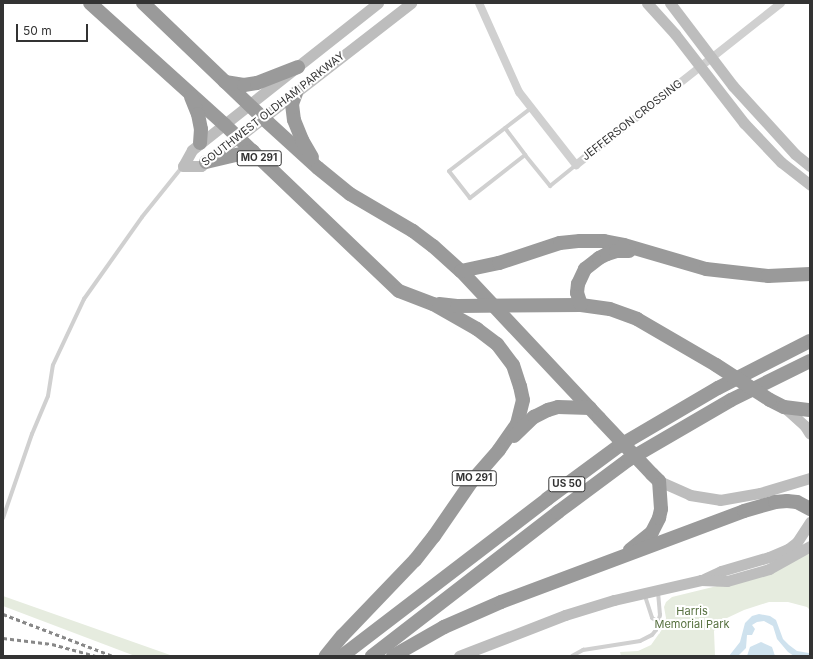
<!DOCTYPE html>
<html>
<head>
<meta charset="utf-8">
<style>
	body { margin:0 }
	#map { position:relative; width:813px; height:659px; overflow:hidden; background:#fff; font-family:Inter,sans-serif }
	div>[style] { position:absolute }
	.green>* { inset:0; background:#e6ecdf }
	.water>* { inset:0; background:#cfe2ee }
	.lane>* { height:4px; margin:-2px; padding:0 2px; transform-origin:2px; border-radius:2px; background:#d0d0d0 }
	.street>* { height:8px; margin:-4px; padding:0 4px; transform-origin:4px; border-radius:4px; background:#d0d0d0 }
	.secondary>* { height:11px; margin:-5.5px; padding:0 5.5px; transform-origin:5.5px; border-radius:5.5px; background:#bdbdbd }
	.highway>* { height:14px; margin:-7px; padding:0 7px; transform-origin:7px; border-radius:7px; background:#9a9a9a }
	.rail>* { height:3px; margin-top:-1.5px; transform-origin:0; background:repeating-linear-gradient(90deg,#888 0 4px,transparent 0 7px) }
	.highway-bridge>* { height:14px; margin:-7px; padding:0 7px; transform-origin:7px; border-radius:7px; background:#9a9a9a }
	span { translate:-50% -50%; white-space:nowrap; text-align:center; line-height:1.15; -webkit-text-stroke:4px #fff; paint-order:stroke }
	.shield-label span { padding:1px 3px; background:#fff; border:1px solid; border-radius:3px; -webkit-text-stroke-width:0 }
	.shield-label { font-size:10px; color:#333; font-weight:700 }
	.street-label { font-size:11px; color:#333 }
	.park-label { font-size:11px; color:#56703f }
	.frame { position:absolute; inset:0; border:4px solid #333; pointer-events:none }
	.scale { position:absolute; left:16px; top:24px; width:72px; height:18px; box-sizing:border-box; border:2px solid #333; border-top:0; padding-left:5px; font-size:12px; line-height:14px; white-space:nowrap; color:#333; -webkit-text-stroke:3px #fff; paint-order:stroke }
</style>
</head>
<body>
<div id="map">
	<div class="green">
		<div style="clip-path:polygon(810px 551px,810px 610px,807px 607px,788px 602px,769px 602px,744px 610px,727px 618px,719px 623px,714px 631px,715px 656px,621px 656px,620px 652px,638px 651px,651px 645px,663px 628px,666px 618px,664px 607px,666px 602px,672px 597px,770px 573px)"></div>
		<div style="clip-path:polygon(3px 596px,173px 656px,135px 656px,3px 606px)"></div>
	</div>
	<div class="water">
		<div style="clip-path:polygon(759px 614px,770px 616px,776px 620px,783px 639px,789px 645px,797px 651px,809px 653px,810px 656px,794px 656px,788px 652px,777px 639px,773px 626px,764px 621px,757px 622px,752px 625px,755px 629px,752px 635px,747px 635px,746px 648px,738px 656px,729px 656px,740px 642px,745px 623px,752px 616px)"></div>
		<div style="clip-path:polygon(761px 642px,772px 647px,775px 656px,747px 656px,750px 647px)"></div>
	</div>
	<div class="lane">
		<div style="left:505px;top:128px;width:34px;rotate:53deg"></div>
		<div style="left:525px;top:155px;width:70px;rotate:142deg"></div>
		<div style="left:470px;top:198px;width:34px;rotate:-128deg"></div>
		<div style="left:449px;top:171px;width:103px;rotate:-37.5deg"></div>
		<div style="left:525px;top:155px;width:40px;rotate:51deg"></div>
		<div style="left:550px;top:186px;width:33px;rotate:-39deg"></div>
		<div style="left:3px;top:518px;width:89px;rotate:-71deg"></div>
		<div style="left:32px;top:434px;width:41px;rotate:-67.2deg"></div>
		<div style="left:48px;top:396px;width:31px;rotate:-81deg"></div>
		<div style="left:53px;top:365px;width:73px;rotate:-64.8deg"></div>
		<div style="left:84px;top:299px;width:100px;rotate:-54.7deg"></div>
		<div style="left:142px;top:217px;width:65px;rotate:-51.2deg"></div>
		<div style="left:644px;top:593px;width:26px;rotate:72deg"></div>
		<div style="left:652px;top:618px;width:6px;rotate:31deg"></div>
		<div style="left:572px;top:656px;width:13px;rotate:-29deg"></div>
		<div style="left:583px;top:650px;width:58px;rotate:-9deg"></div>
		<div style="left:640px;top:641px;width:13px;rotate:-27deg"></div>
		<div style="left:652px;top:635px;width:6px;rotate:-51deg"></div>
		<div style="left:656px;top:630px;width:16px;rotate:-75deg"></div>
		<div style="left:660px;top:615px;width:25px;rotate:-95deg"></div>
	</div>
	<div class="street">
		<div style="left:479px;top:3px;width:98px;rotate:65.8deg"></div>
		<div style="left:519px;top:92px;width:93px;rotate:52deg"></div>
		<div style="left:576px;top:165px;width:261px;rotate:-38.3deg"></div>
	</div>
	<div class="secondary">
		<div style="left:378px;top:3px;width:237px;rotate:141.7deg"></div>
		<div style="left:192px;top:150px;width:18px;rotate:119deg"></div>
		<div style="left:183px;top:166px;width:18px"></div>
		<div style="left:201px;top:166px;width:266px;rotate:-37.8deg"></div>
		<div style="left:647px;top:3px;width:42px;rotate:47.9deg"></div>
		<div style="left:675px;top:34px;width:113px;rotate:52.2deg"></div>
		<div style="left:744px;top:123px;width:54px;rotate:46.5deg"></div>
		<div style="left:781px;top:162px;width:37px;rotate:38deg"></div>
		<div style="left:670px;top:3px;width:104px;rotate:52.8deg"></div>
		<div style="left:733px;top:86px;width:92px;rotate:47.6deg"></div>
		<div style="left:795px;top:154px;width:19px;rotate:39deg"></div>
		<div style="left:784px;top:407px;width:28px;rotate:42deg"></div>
		<div style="left:805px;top:426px;width:9px;rotate:58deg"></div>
		<div style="left:659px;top:481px;width:34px;rotate:24deg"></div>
		<div style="left:690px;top:495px;width:30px;rotate:9deg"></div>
		<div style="left:720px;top:500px;width:41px;rotate:-9.9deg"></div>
		<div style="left:760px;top:493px;width:52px;rotate:-16.7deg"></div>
		<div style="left:704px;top:579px;width:19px;rotate:-25deg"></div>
		<div style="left:721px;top:571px;width:50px;rotate:-16.3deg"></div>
		<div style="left:769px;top:557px;width:21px;rotate:-23deg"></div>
		<div style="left:788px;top:549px;width:11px;rotate:-38deg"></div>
		<div style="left:797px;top:542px;width:24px;rotate:-57deg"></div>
		<div style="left:459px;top:656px;width:114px;rotate:-21.1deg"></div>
		<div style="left:565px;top:615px;width:51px;rotate:-17deg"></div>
		<div style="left:614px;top:600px;width:89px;rotate:-12.9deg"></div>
		<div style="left:701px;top:580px;width:26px;rotate:2deg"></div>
		<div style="left:727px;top:581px;width:44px;rotate:-15.9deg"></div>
		<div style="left:769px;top:569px;width:47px;rotate:-29.3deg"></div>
	</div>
	<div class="highway">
		<div style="left:90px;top:3px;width:182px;rotate:42.1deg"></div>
		<div style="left:225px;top:125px;width:240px;rotate:43.7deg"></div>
		<div style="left:399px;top:291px;width:36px;rotate:21deg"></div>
		<div style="left:433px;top:304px;width:51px;rotate:29.6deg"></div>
		<div style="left:477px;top:329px;width:25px;rotate:37deg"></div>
		<div style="left:497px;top:344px;width:26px;rotate:53deg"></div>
		<div style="left:513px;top:365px;width:22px;rotate:72deg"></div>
		<div style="left:520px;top:386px;width:14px;rotate:78deg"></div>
		<div style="left:523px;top:400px;width:25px;rotate:104deg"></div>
		<div style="left:517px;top:424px;width:32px;rotate:125deg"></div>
		<div style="left:499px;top:450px;width:41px;rotate:131.1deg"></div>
		<div style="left:472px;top:481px;width:67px;rotate:124.6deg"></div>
		<div style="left:434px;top:536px;width:31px;rotate:128deg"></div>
		<div style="left:415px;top:560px;width:105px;rotate:133.8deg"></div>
		<div style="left:342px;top:636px;width:26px;rotate:129deg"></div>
		<div style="left:143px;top:3px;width:166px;rotate:43.8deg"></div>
		<div style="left:263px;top:118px;width:74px;rotate:42.3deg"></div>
		<div style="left:318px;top:168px;width:41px;rotate:39.1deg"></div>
		<div style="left:350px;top:194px;width:73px;rotate:30.4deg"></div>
		<div style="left:413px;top:231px;width:25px;rotate:37deg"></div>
		<div style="left:433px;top:246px;width:38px;rotate:42deg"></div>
		<div style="left:461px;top:271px;width:202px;rotate:46.8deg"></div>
		<div style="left:225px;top:82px;width:19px;rotate:9deg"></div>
		<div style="left:244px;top:85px;width:13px;rotate:-9deg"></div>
		<div style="left:257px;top:83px;width:44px;rotate:-21.3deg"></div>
		<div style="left:296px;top:93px;width:12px;rotate:110deg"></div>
		<div style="left:292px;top:104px;width:16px;rotate:83deg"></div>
		<div style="left:294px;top:120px;width:22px;rotate:68deg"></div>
		<div style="left:302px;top:140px;width:20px;rotate:60deg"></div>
		<div style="left:191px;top:97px;width:18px;rotate:68deg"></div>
		<div style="left:198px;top:114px;width:15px;rotate:79deg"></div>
		<div style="left:201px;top:129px;width:14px;rotate:94deg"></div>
		<div style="left:206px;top:162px;width:48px;rotate:-13.2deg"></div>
		<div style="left:461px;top:271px;width:39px;rotate:-12deg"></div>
		<div style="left:499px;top:263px;width:64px;rotate:-18.2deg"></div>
		<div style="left:560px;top:243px;width:20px;rotate:-6deg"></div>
		<div style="left:580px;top:241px;width:24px"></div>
		<div style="left:604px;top:241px;width:20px;rotate:11deg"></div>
		<div style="left:624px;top:245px;width:85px;rotate:16.3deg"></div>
		<div style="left:706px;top:269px;width:62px;rotate:6.4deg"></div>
		<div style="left:768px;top:276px;width:42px;rotate:-2.7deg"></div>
		<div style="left:439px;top:304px;width:18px;rotate:6deg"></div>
		<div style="left:457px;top:306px;width:124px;rotate:-0.5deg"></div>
		<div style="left:581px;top:305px;width:29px;rotate:8deg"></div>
		<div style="left:610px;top:309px;width:29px;rotate:20deg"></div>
		<div style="left:637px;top:319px;width:91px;rotate:30.2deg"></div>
		<div style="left:581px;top:305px;width:13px;rotate:-108deg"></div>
		<div style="left:577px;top:293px;width:9px;rotate:-84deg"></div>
		<div style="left:578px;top:284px;width:17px;rotate:-65deg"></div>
		<div style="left:585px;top:269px;width:18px;rotate:-38deg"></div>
		<div style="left:599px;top:258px;width:9px;rotate:-27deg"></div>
		<div style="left:607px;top:254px;width:9px;rotate:-18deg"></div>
		<div style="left:616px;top:251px;width:13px"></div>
		<div style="left:770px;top:400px;width:16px;rotate:27deg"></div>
		<div style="left:784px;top:407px;width:26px;rotate:7deg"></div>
		<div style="left:514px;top:436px;width:28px;rotate:-44deg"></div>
		<div style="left:534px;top:417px;width:16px;rotate:-27deg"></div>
		<div style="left:548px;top:410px;width:10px;rotate:-17deg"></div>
		<div style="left:558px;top:407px;width:32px;rotate:2deg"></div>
		<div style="left:630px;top:550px;width:28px;rotate:-39deg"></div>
		<div style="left:652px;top:532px;width:16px;rotate:-63deg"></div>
		<div style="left:659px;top:518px;width:9px;rotate:-77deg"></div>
		<div style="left:661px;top:509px;width:28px;rotate:-94deg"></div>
		<div style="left:659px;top:481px;width:10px;rotate:-135deg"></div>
		<div style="left:342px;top:656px;width:258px;rotate:-37.4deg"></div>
		<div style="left:547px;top:499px;width:89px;rotate:-36.4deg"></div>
		<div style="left:619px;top:446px;width:115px;rotate:-30.4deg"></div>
		<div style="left:718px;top:388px;width:103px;rotate:-27.1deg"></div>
		<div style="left:372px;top:656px;width:235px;rotate:-37.7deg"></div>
		<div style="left:558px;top:512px;width:87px;rotate:-36.6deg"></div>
		<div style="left:628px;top:460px;width:119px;rotate:-30.2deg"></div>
		<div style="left:731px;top:400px;width:88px;rotate:-26.3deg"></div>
		<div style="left:393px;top:656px;width:59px;rotate:-29.6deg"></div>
		<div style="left:444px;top:627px;width:62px;rotate:-23.7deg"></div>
		<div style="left:501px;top:602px;width:259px;rotate:-20.5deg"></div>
		<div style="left:744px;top:511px;width:32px;rotate:-16deg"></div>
		<div style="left:775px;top:502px;width:12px;rotate:-5deg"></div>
		<div style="left:787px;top:501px;width:10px;rotate:6deg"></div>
		<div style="left:797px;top:502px;width:15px;rotate:28deg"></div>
	</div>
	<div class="rail">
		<div style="left:3px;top:614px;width:118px;rotate:20.9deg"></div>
		<div style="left:3px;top:638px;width:49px;rotate:7deg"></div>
		<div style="left:52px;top:644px;width:46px;rotate:15.3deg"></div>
	</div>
	<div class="highway-bridge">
		<div style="left:716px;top:365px;width:64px;rotate:32.9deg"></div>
		<div style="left:599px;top:418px;width:77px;rotate:46.6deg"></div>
	</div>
	<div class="shield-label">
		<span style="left:259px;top:158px">MO 291</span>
		<span style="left:474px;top:478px">MO 291</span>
		<span style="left:567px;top:484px">US 50</span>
	</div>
	<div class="street-label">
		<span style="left:273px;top:109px;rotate:-38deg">SOUTHWEST OLDHAM PARKWAY</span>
		<span style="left:632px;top:120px;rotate:-38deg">JEFFERSON CROSSING</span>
	</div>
	<div class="park-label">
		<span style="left:692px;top:618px">Harris<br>Memorial Park</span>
	</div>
	<div class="frame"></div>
	<div class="scale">50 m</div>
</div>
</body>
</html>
